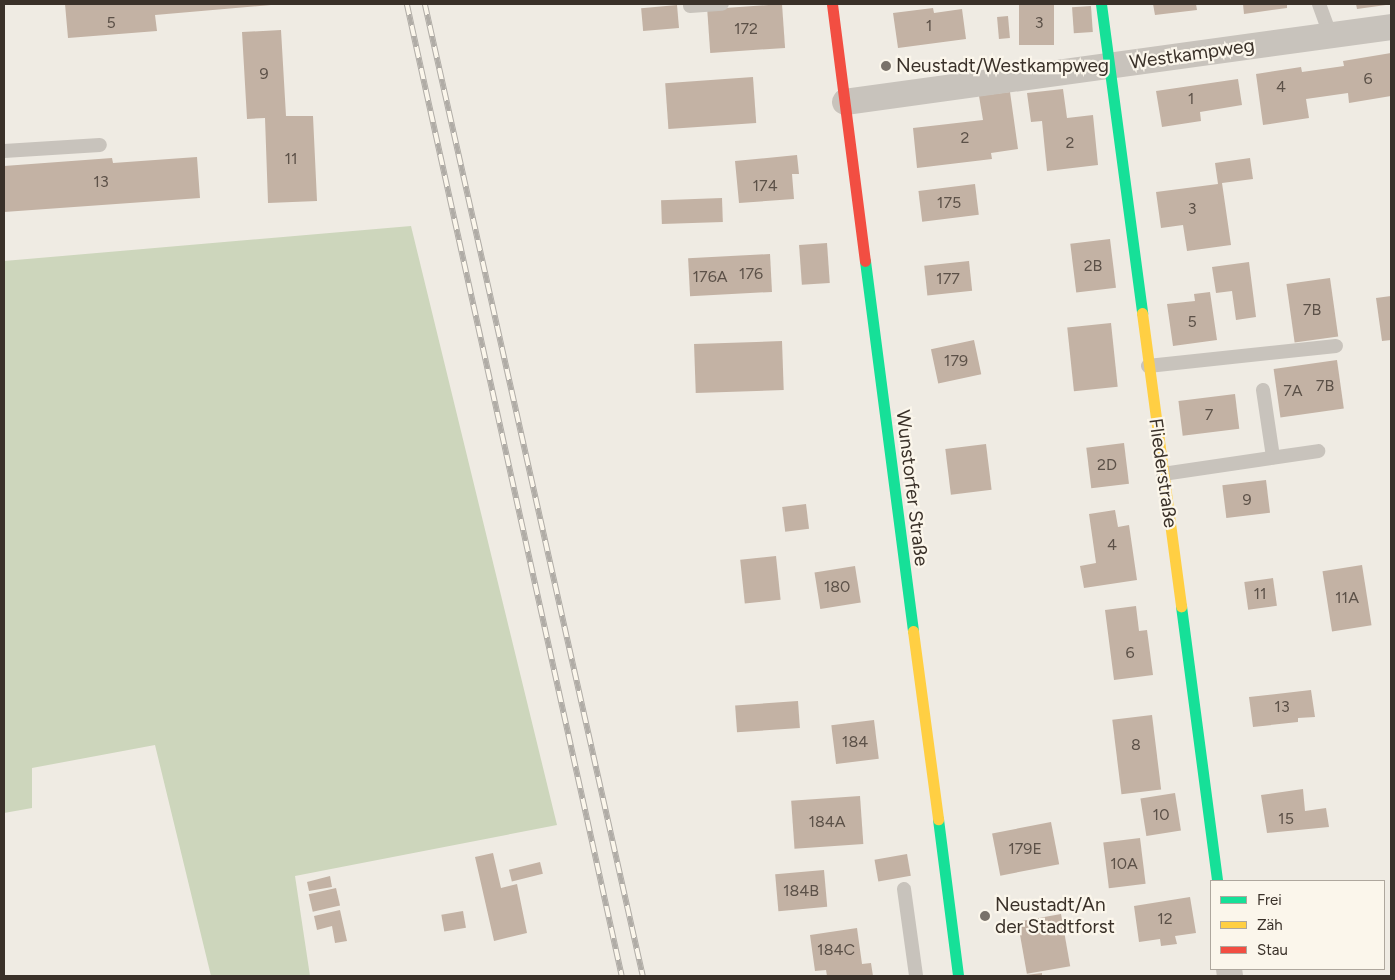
<!DOCTYPE html>
<html>
<head>
<meta charset="utf-8">
<style>
	body { margin:0 }
	#map { position:relative; width:1395px; height:980px; overflow:hidden; background:#efebe3; font-family:Figtree,sans-serif }
	div>[style] { position:absolute }
	.green>* { inset:0; background:#cdd6bc }
	.building>* { inset:0; background:#c3b2a4; transform-origin:0 0 }
	.lane>* { height:14px; margin:-7px; padding:0 7px; transform-origin:7px; border-radius:7px; background:#c8c3bc }
	.street>* { height:26px; margin:-13px; padding:0 13px; transform-origin:13px; border-radius:13px; background:#c8c3bc }
	.fast>* { height:11px; margin:-5.5px; padding:0 5.5px; transform-origin:5.5px; border-radius:5.5px; background:#16e098 }
	.slow>* { height:11px; margin:-5.5px; padding:0 5.5px; transform-origin:5.5px; border-radius:5.5px; background:#ffcf43 }
	.jam>* { height:11px; margin:-5.5px; padding:0 5.5px; transform-origin:5.5px; border-radius:5.5px; background:#f24e42 }
	.rail>* { height:5.5px; margin-top:-2.75px; transform-origin:0; background:repeating-linear-gradient(90deg,#fbf6eb 0 11px,#b0aca6 0 22px); box-sizing:border-box; border-block:1px solid #b0aca6 }
	.dots>* { width:14px; height:14px; translate:-50% -50%; box-sizing:border-box; border:2px solid #fbf6eb; border-radius:50% }
	span { translate:-50% -50%; white-space:nowrap; text-align:center; line-height:1.15; -webkit-text-stroke:4.5px #fbf6eb; paint-order:stroke }
	.number-label { font-size:16px; color:#5c5148 }
	.number-label span { -webkit-text-stroke-width:0 }
	.street-label { font-size:19px; color:#3a3129 }
	.poi-label { font-size:19px; color:#3a3129 }
	.left { translate:0 -50%; text-align:left }
	.frame { position:absolute; inset:0; border:5px solid #3a3129; pointer-events:none }
	.legend { position:absolute; left:1210px; top:880px; width:175px; height:90px; box-sizing:border-box; background:#fbf6eb; border:1px solid #aea79d; margin:0; padding:6px 9px; list-style:none; font-size:15px; color:#3a3129 }
	.legend li { display:flex; align-items:center; gap:10px; height:25px }
	.legend b { width:25px; border:1px solid #aea79d }
</style>
</head>
<body>
<div id="map">
	<div class="green">
		<div style="clip-path:polygon(411px 226px,557px 825px,295px 876px,310px 976px,211px 976px,155px 745px,32px 768px,32px 808px,4px 813px,4px 261px)"></div>
	</div>
	<div class="building">
		<div style="clip-path:polygon(65px 4px,271px 4px,271px 5px,155px 15px,157px 31px,68px 38px)"></div>
		<div style="left:782px;top:4px;width:44px;height:75px;rotate:86deg"></div>
		<div style="left:1019px;top:4px;width:35px;height:41px"></div>
		<div style="clip-path:polygon(1153px 4px,1196px 4px,1197px 10px,1155px 15px)"></div>
		<div style="clip-path:polygon(1243px 4px,1287px 4px,1287px 8px,1244px 14px)"></div>
		<div style="clip-path:polygon(1356px 4px,1386px 4px,1386px 5px,1357px 9px)"></div>
		<div style="left:677px;top:5px;width:23px;height:36px;rotate:85deg"></div>
		<div style="left:1091px;top:6px;width:26px;height:19px;rotate:86deg"></div>
		<div style="clip-path:polygon(933px 8px,934px 13px,962px 9px,966px 39px,898px 48px,893px 13px)"></div>
		<div style="left:1008px;top:16px;width:22px;height:11px;rotate:85deg"></div>
		<div style="clip-path:polygon(281px 30px,286px 116px,313px 116px,317px 201px,268px 203px,265px 118px,247px 119px,242px 32px)"></div>
		<div style="clip-path:polygon(1391px 53px,1391px 96px,1349px 103px,1348px 93px,1306px 99px,1309px 118px,1263px 125px,1256px 74px,1301px 67px,1302px 72px,1344px 66px,1343px 61px)"></div>
		<div style="left:753px;top:77px;width:46px;height:88px;rotate:86deg"></div>
		<div style="clip-path:polygon(1238px 79px,1242px 105px,1200px 112px,1201px 121px,1162px 127px,1156px 91px)"></div>
		<div style="clip-path:polygon(1063px 89px,1067px 118px,1093px 115px,1098px 165px,1047px 171px,1042px 121px,1031px 122px,1027px 93px)"></div>
		<div style="clip-path:polygon(1010px 92px,1018px 149px,991px 153px,992px 159px,917px 168px,913px 128px,983px 120px,979px 96px)"></div>
		<div style="clip-path:polygon(797px 155px,799px 174px,792px 174px,794px 199px,739px 203px,735px 161px)"></div>
		<div style="clip-path:polygon(197px 157px,200px 198px,4px 212px,4px 166px,112px 158px,113px 163px)"></div>
		<div style="clip-path:polygon(1250px 158px,1253px 179px,1222px 183px,1231px 245px,1187px 251px,1183px 225px,1161px 228px,1156px 192px,1218px 184px,1215px 163px)"></div>
		<div style="left:975px;top:184px;width:31px;height:57px;rotate:83deg"></div>
		<div style="left:722px;top:198px;width:24px;height:61px;rotate:88deg"></div>
		<div style="left:1110px;top:239px;width:49px;height:40px;rotate:83deg"></div>
		<div style="left:827px;top:243px;width:40px;height:28px;rotate:86deg"></div>
		<div style="left:770px;top:254px;width:38px;height:82px;rotate:87deg"></div>
		<div style="left:969px;top:261px;width:30px;height:45px;rotate:84deg"></div>
		<div style="clip-path:polygon(1249px 262px,1256px 317px,1236px 320px,1232px 291px,1216px 293px,1212px 267px)"></div>
		<div style="left:1330px;top:278px;width:59px;height:44px;rotate:82deg"></div>
		<div style="clip-path:polygon(1210px 292px,1217px 340px,1173px 346px,1167px 304px,1195px 301px,1194px 294px)"></div>
		<div style="clip-path:polygon(1391px 296px,1391px 340px,1382px 341px,1376px 298px)"></div>
		<div style="left:1111px;top:323px;width:64px;height:44px;rotate:84deg"></div>
		<div style="left:974px;top:340px;width:35px;height:44px;rotate:78deg"></div>
		<div style="left:782px;top:341px;width:49px;height:88px;rotate:88deg"></div>
		<div style="left:1337px;top:360px;width:49px;height:64px;rotate:82deg"></div>
		<div style="left:1235px;top:394px;width:35px;height:57px;rotate:83deg"></div>
		<div style="left:1124px;top:443px;width:41px;height:38px;rotate:83deg"></div>
		<div style="left:986px;top:444px;width:46px;height:41px;rotate:83deg"></div>
		<div style="left:1266px;top:480px;width:33px;height:44px;rotate:83deg"></div>
		<div style="left:806px;top:504px;width:25px;height:24px;rotate:83deg"></div>
		<div style="clip-path:polygon(1115px 510px,1118px 527px,1129px 525px,1137px 580px,1084px 588px,1080px 566px,1096px 563px,1089px 514px)"></div>
		<div style="left:776px;top:556px;width:44px;height:36px;rotate:84deg"></div>
		<div style="left:1362px;top:565px;width:61px;height:40px;rotate:81deg"></div>
		<div style="left:855px;top:566px;width:37px;height:41px;rotate:81deg"></div>
		<div style="left:1273px;top:578px;width:28px;height:29px;rotate:82deg"></div>
		<div style="clip-path:polygon(1136px 606px,1139px 631px,1147px 630px,1153px 675px,1114px 680px,1105px 610px)"></div>
		<div style="clip-path:polygon(1311px 690px,1315px 717px,1298px 718px,1298px 722px,1253px 727px,1249px 697px)"></div>
		<div style="left:798px;top:701px;width:27px;height:63px;rotate:86deg"></div>
		<div style="left:1152px;top:715px;width:75px;height:40px;rotate:83deg"></div>
		<div style="left:874px;top:720px;width:39px;height:43px;rotate:83deg"></div>
		<div style="clip-path:polygon(1303px 789px,1305px 811px,1326px 808px,1329px 827px,1267px 833px,1261px 795px)"></div>
		<div style="left:1175px;top:793px;width:38px;height:35px;rotate:81deg"></div>
		<div style="left:860px;top:796px;width:48px;height:69px;rotate:86deg"></div>
		<div style="left:1051px;top:822px;width:43px;height:60px;rotate:79deg"></div>
		<div style="left:1140px;top:838px;width:46px;height:37px;rotate:83deg"></div>
		<div style="clip-path:polygon(493px 853px,501px 888px,517px 884px,527px 933px,494px 941px,475px 857px)"></div>
		<div style="left:907px;top:854px;width:22px;height:33px;rotate:80deg"></div>
		<div style="left:540px;top:862px;width:12px;height:32px;rotate:76deg"></div>
		<div style="left:824px;top:870px;width:37px;height:49px;rotate:85deg"></div>
		<div style="clip-path:polygon(330px 876px,332px 887px,309px 891px,307px 882px)"></div>
		<div style="left:336px;top:888px;width:18px;height:28px;rotate:77deg"></div>
		<div style="clip-path:polygon(1190px 897px,1196px 933px,1175px 936px,1177px 944px,1161px 946px,1160px 939px,1139px 942px,1134px 906px)"></div>
		<div style="clip-path:polygon(340px 910px,347px 941px,335px 943px,332px 926px,317px 930px,314px 916px)"></div>
		<div style="left:463px;top:911px;width:17px;height:22px;rotate:80deg"></div>
		<div style="left:1061px;top:914px;width:53px;height:44px;rotate:80deg"></div>
		<div style="clip-path:polygon(857px 928px,862px 964px,871px 963px,873px 976px,827px 976px,826px 970px,815px 971px,810px 935px)"></div>
		<div style="clip-path:polygon(1042px 973px,1042px 976px,1026px 976px,1026px 975px)"></div>
	</div>
	<div class="lane">
		<div style="left:1319px;top:4px;width:33px;rotate:70deg"></div>
		<div style="left:690px;top:6px;width:32px;rotate:-4deg"></div>
		<div style="left:4px;top:151px;width:96px;rotate:-3.6deg"></div>
		<div style="left:1148px;top:366px;width:189px;rotate:-6.1deg"></div>
		<div style="left:1263px;top:390px;width:68px;rotate:81.5deg"></div>
		<div style="left:1163px;top:474px;width:157px;rotate:-8.4deg"></div>
		<div style="left:904px;top:889px;width:88px;rotate:82.1deg"></div>
	</div>
	<div class="street">
		<div style="left:845px;top:102px;width:551px;rotate:-7.82deg"></div>
		<div style="left:1229px;top:969px;width:7px;rotate:82deg"></div>
	</div>
	<div class="fast">
		<div style="left:1101px;top:4px;width:312px;rotate:82.4deg"></div>
		<div style="left:865px;top:261px;width:373px;rotate:82.6deg"></div>
		<div style="left:1181px;top:606px;width:277px;rotate:82.5deg"></div>
		<div style="left:938px;top:819px;width:158px;rotate:82.7deg"></div>
	</div>
	<div class="slow">
		<div style="left:1142px;top:313px;width:296px;rotate:82.4deg"></div>
		<div style="left:913px;top:631px;width:190px;rotate:82.4deg"></div>
	</div>
	<div class="jam">
		<div style="left:832px;top:4px;width:259px;rotate:82.7deg"></div>
	</div>
	<div class="rail">
		<div style="left:407px;top:4px;width:995px;rotate:77.53deg"></div>
		<div style="left:425px;top:4px;width:996px;rotate:77.36deg"></div>
	</div>
	<div class="dots">
		<div style="left:886px;top:66px;background:#79726a"></div>
		<div style="left:985px;top:916px;background:#79726a"></div>
	</div>
	<div class="number-label">
		<span style="left:111px;top:23px">5</span>
		<span style="left:1039px;top:23px">3</span>
		<span style="left:929px;top:26px">1</span>
		<span style="left:746px;top:29px">172</span>
		<span style="left:264px;top:74px">9</span>
		<span style="left:1368px;top:79px">6</span>
		<span style="left:1281px;top:87px">4</span>
		<span style="left:1191px;top:99px">1</span>
		<span style="left:965px;top:138px">2</span>
		<span style="left:1070px;top:143px">2</span>
		<span style="left:291px;top:159px">11</span>
		<span style="left:101px;top:182px">13</span>
		<span style="left:765px;top:186px">174</span>
		<span style="left:949px;top:203px">175</span>
		<span style="left:1192px;top:209px">3</span>
		<span style="left:1093px;top:266px">2B</span>
		<span style="left:751px;top:274px">176</span>
		<span style="left:710px;top:277px">176A</span>
		<span style="left:948px;top:279px">177</span>
		<span style="left:1312px;top:310px">7B</span>
		<span style="left:1192px;top:322px">5</span>
		<span style="left:956px;top:361px">179</span>
		<span style="left:1325px;top:386px">7B</span>
		<span style="left:1293px;top:391px">7A</span>
		<span style="left:1209px;top:415px">7</span>
		<span style="left:1107px;top:465px">2D</span>
		<span style="left:1247px;top:500px">9</span>
		<span style="left:1112px;top:545px">4</span>
		<span style="left:837px;top:587px">180</span>
		<span style="left:1260px;top:594px">11</span>
		<span style="left:1347px;top:598px">11A</span>
		<span style="left:1130px;top:653px">6</span>
		<span style="left:1282px;top:707px">13</span>
		<span style="left:855px;top:742px">184</span>
		<span style="left:1136px;top:745px">8</span>
		<span style="left:1161px;top:815px">10</span>
		<span style="left:1286px;top:819px">15</span>
		<span style="left:827px;top:822px">184A</span>
		<span style="left:1025px;top:849px">179E</span>
		<span style="left:1124px;top:864px">10A</span>
		<span style="left:801px;top:891px">184B</span>
		<span style="left:1165px;top:919px">12</span>
		<span style="left:836px;top:950px">184C</span>
	</div>
	<div class="street-label">
		<span style="left:1192px;top:54px;rotate:-8deg">Westkampweg</span>
		<span style="left:1163px;top:473px;rotate:82deg">Fliederstraße</span>
		<span style="left:912px;top:488px;rotate:83deg">Wunstorfer Straße</span>
	</div>
	<div class="poi-label">
		<span class="left" style="left:896px;top:66px">Neustadt/Westkampweg</span>
		<span class="left" style="left:995px;top:916px">Neustadt/An<br>der Stadtforst</span>
	</div>
	<div class="frame"></div>
	<ul class="legend">
	<li><b style="height:6px;background:#16e098"></b>Frei</li>
	<li><b style="height:6px;background:#ffcf43"></b>Zäh</li>
	<li><b style="height:6px;background:#f24e42"></b>Stau</li>
	</ul>
</div>
</body>
</html>
